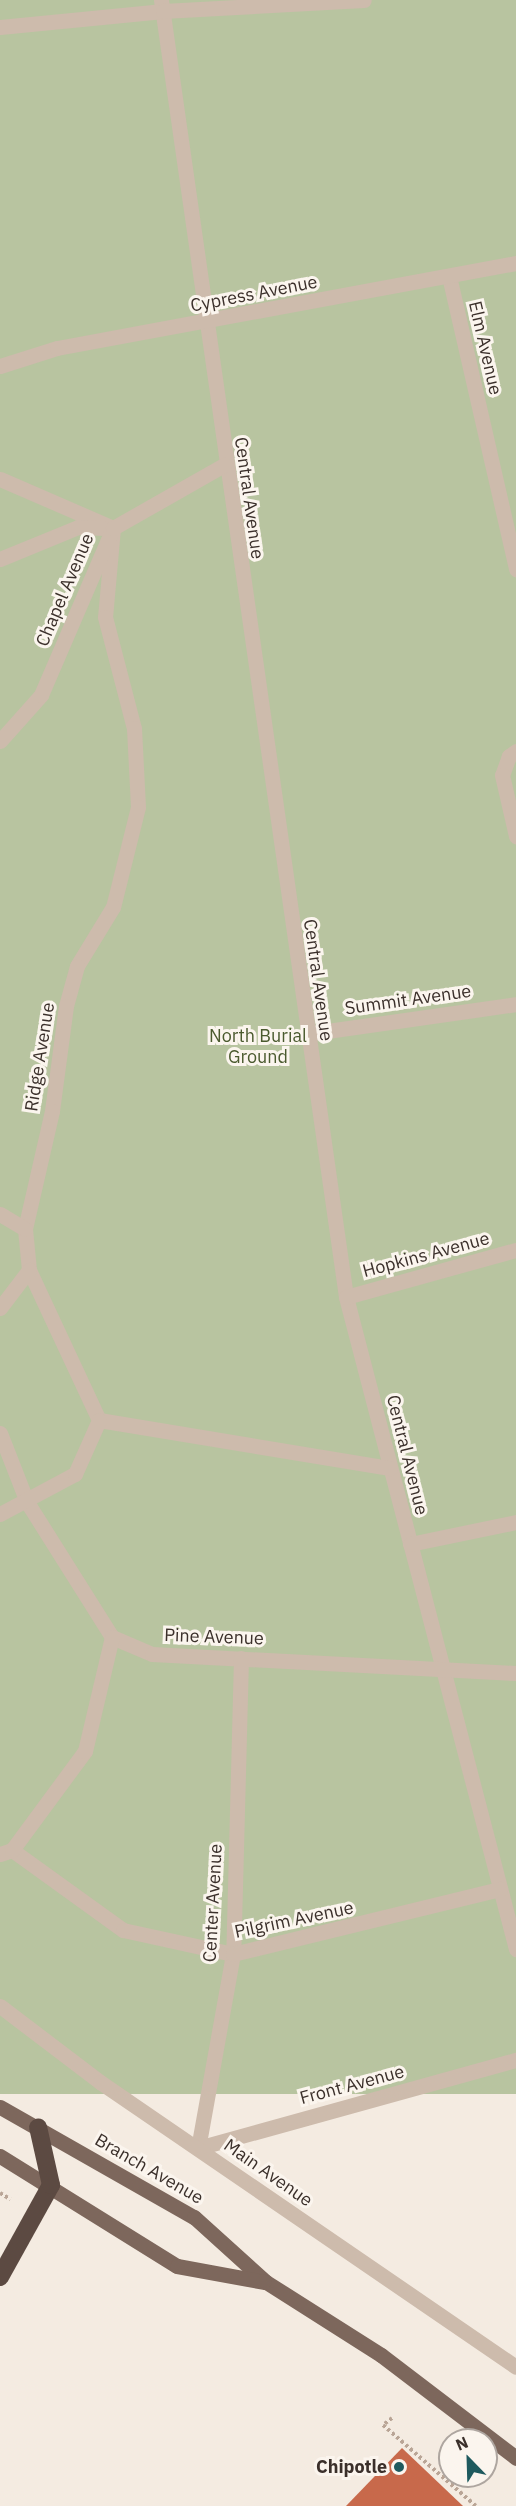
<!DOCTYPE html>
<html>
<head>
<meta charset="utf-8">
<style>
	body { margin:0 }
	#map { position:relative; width:516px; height:2506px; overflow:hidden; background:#f4ebe1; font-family:"IBM Plex Sans",sans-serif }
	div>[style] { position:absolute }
	.green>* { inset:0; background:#b8c4a0; transform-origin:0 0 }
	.building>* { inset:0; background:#c8694b }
	.path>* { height:4px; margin-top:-2px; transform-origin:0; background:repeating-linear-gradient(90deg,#b9a596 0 3px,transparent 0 6px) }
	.minor>* { height:15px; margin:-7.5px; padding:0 7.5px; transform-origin:7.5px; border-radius:7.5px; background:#cdbbac }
	.major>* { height:15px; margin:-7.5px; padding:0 7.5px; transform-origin:7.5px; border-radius:7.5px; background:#7d675c }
	.highway>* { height:18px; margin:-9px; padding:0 9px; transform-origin:9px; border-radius:9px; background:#5c4a42 }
	.dots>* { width:16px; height:16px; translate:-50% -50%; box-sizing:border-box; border:3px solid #fbf5ee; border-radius:50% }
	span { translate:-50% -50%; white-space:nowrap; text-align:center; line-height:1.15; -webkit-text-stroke:6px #fbf5ee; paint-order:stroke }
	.street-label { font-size:18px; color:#3b302b }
	.park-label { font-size:18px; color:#4a5a2e }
	.poi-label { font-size:18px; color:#3b302b; font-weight:700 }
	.right { translate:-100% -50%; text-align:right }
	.north { position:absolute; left:438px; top:2428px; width:60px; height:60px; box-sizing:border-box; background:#fbf5ee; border:2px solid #aea6a0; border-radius:50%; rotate:337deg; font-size:16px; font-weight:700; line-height:24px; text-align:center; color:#3b302b }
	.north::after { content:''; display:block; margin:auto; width:21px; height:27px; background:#1f5a5e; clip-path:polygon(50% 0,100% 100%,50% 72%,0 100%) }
</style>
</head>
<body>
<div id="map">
	<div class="green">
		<div style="left:0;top:0;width:516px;height:2094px"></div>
	</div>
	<div class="building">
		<div style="clip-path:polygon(402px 2448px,463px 2506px,346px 2506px)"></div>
	</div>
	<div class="path">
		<div style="left:0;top:2193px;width:12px;rotate:31deg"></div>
		<div style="left:392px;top:2418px;width:11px;rotate:142deg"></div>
		<div style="left:383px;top:2425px;width:123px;rotate:41.1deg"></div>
	</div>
	<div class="minor">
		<div style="left:161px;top:0;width:1310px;rotate:81.88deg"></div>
		<div style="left:346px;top:1297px;width:674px;rotate:75.39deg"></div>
		<div style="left:0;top:27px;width:164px;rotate:-5.6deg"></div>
		<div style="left:163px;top:11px;width:201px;rotate:-3.1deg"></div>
		<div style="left:449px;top:276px;width:301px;rotate:77.1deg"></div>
		<div style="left:0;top:366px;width:60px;rotate:-17.5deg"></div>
		<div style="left:57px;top:348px;width:467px;rotate:-10.5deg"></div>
		<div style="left:0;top:479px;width:123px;rotate:23.4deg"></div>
		<div style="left:113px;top:528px;width:89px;rotate:95.1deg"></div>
		<div style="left:105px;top:617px;width:115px;rotate:75.4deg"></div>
		<div style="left:134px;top:728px;width:79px;rotate:87.1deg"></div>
		<div style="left:138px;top:807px;width:103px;rotate:104deg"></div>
		<div style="left:113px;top:907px;width:69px;rotate:121.4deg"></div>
		<div style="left:77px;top:966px;width:41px;rotate:105.4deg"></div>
		<div style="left:66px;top:1006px;width:106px;rotate:97.6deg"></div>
		<div style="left:52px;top:1111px;width:121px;rotate:102.9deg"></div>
		<div style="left:25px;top:1229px;width:41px;rotate:84.4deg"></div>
		<div style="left:29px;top:1270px;width:166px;rotate:65deg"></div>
		<div style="left:99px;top:1420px;width:295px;rotate:9.4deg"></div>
		<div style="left:0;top:559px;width:84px;rotate:-22.3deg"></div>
		<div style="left:78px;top:527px;width:26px;rotate:2deg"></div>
		<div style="left:0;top:741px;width:62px;rotate:-48.3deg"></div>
		<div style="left:41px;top:695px;width:182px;rotate:-66.7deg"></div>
		<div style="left:113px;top:528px;width:128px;rotate:-29.6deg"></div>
		<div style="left:516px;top:751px;width:9px;rotate:144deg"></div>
		<div style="left:509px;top:756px;width:20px;rotate:110deg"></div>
		<div style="left:502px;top:775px;width:63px;rotate:77.1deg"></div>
		<div style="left:306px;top:1034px;width:212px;rotate:-8.1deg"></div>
		<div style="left:0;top:1214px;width:29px;rotate:31deg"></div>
		<div style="left:346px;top:1297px;width:176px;rotate:-15.5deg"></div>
		<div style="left:0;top:1308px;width:48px;rotate:-52.7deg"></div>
		<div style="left:0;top:1433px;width:74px;rotate:68.6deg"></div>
		<div style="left:27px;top:1502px;width:160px;rotate:57.8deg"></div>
		<div style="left:112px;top:1637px;width:43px;rotate:23deg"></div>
		<div style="left:152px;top:1654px;width:364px;rotate:3deg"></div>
		<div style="left:0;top:1514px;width:85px;rotate:-28.1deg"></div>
		<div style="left:75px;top:1474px;width:59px;rotate:-66deg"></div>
		<div style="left:410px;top:1544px;width:108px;rotate:-11.7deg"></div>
		<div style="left:241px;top:1658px;width:296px;rotate:91.5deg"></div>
		<div style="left:233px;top:1954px;width:197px;rotate:100.2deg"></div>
		<div style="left:198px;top:2148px;width:330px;rotate:-15.5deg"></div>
		<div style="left:12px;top:1850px;width:137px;rotate:35.8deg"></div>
		<div style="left:123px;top:1930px;width:113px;rotate:12.3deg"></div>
		<div style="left:233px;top:1954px;width:275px;rotate:-13.7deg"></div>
		<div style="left:0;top:1854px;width:13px;rotate:-18deg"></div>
		<div style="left:12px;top:1850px;width:123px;rotate:-53.6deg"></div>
		<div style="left:85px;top:1751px;width:117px;rotate:-76.7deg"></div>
		<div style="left:0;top:2006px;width:126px;rotate:37.2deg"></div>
		<div style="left:100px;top:2082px;width:504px;rotate:34.41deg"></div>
	</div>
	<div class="major">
		<div style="left:0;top:2107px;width:223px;rotate:29.6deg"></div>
		<div style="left:194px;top:2217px;width:97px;rotate:42.1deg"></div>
		<div style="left:266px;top:2282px;width:136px;rotate:32.4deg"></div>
		<div style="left:381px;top:2355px;width:170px;rotate:37.3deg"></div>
		<div style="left:0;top:2156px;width:208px;rotate:31.9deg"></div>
		<div style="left:177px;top:2266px;width:88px;rotate:10.4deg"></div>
	</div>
	<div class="highway">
		<div style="left:0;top:2277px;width:105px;rotate:-61deg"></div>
		<div style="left:51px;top:2185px;width:59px;rotate:-102.6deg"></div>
	</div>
	<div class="dots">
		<div style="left:399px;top:2467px;background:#1f5a5e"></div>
	</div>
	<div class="street-label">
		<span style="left:254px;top:294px;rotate:-11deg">Cypress Avenue</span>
		<span style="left:485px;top:348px;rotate:77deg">Elm Avenue</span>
		<span style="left:249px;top:498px;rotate:82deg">Central Avenue</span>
		<span style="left:65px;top:590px;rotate:-67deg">Chapel Avenue</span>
		<span style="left:318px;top:980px;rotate:82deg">Central Avenue</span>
		<span style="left:408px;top:1000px;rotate:-8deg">Summit Avenue</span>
		<span style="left:40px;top:1057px;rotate:-81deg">Ridge Avenue</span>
		<span style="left:426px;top:1255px;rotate:-15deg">Hopkins Avenue</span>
		<span style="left:407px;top:1455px;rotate:76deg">Central Avenue</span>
		<span style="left:214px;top:1637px;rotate:2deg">Pine Avenue</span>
		<span style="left:213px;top:1903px;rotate:-87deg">Center Avenue</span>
		<span style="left:294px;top:1920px;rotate:-12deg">Pilgrim Avenue</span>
		<span style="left:352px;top:2085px;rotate:-15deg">Front Avenue</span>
		<span style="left:149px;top:2169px;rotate:30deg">Branch Avenue</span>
		<span style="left:268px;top:2173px;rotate:35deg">Main Avenue</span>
	</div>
	<div class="park-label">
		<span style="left:258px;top:1047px">North Burial<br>Ground</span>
	</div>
	<div class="poi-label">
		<span class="right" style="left:387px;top:2467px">Chipotle</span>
	</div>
	<div class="north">N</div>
</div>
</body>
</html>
